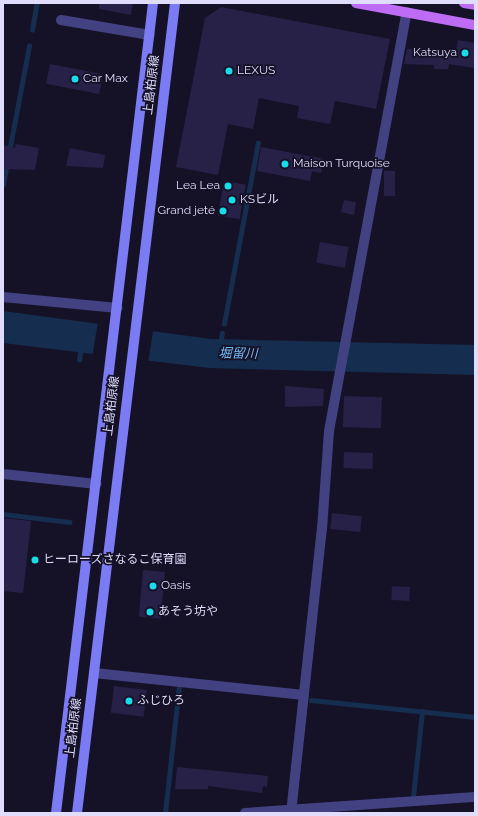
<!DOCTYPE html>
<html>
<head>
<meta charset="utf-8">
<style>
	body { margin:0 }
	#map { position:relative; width:478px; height:816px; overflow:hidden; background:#151228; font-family:Raleway,"Noto Sans JP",sans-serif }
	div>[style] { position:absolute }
	.water>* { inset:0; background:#152d4e }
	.pier>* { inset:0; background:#151228; transform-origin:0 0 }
	.stream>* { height:4.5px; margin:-2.25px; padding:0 2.25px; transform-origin:2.25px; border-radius:2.25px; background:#152d4e }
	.building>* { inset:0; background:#272047; transform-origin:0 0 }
	.street>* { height:10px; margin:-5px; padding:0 5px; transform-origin:5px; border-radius:5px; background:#424282 }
	.secondary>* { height:10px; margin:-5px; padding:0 5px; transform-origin:5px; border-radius:5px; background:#7b7bf4 }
	.primary>* { height:10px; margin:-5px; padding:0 5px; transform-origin:5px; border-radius:5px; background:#bd6cf3 }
	.dots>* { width:11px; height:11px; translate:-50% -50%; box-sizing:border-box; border:2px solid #151228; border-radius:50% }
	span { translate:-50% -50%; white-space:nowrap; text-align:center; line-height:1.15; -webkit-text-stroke:3.5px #151228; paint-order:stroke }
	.poi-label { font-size:12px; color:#dfdcfc }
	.right { translate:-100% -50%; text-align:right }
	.left { translate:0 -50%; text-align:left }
	.street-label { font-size:12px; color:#dfdcfc }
	.water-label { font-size:13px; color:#73bbf3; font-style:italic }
	.frame { position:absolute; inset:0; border:4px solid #dfdcfc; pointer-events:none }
</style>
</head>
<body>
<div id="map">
	<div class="water">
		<div style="clip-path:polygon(3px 311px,211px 339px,475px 345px,475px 375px,209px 368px,3px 343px)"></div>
	</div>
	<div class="pier">
		<div style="left:98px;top:321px;width:56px;height:36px;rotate:9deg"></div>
	</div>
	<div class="stream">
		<div style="left:32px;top:30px;width:27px;rotate:-80deg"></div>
		<div style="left:9px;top:152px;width:108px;rotate:-79.3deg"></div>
		<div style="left:3px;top:185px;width:22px;rotate:-80deg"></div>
		<div style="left:224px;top:324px;width:184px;rotate:-79.4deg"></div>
		<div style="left:220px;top:345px;width:12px;rotate:-81deg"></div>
		<div style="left:79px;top:360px;width:13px;rotate:-81deg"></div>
		<div style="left:3px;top:514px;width:67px;rotate:6.8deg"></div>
		<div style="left:311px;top:700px;width:165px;rotate:5.9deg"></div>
		<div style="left:413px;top:797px;width:86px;rotate:-84deg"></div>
		<div style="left:165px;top:813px;width:128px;rotate:-83.7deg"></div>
	</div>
	<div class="building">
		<div style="clip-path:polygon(99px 3px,133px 3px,131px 15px,99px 9px)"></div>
		<div style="clip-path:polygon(221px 7px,390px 39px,376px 109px,335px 101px,330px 124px,297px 118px,299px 106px,259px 98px,253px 129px,228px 124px,218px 175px,176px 167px,205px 18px)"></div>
		<div style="clip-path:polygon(458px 40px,475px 43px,475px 68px,449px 64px,448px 69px,434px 69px,434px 65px,404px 64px,407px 49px,456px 50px)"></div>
		<div style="left:50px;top:64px;width:54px;height:20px;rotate:11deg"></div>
		<div style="clip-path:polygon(16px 144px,39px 148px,35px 170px,3px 169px,3px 145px,15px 148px)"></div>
		<div style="clip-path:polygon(261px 147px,324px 159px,321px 173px,312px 171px,310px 181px,257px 171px)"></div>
		<div style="clip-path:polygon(70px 148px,105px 155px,103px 168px,66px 166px)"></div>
		<div style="left:384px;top:171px;width:11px;height:25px"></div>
		<div style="left:224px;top:181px;width:22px;height:35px;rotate:10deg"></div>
		<div style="clip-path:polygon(344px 200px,356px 202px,354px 215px,341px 212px)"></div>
		<div style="left:320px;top:242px;width:29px;height:21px;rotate:10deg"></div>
		<div style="clip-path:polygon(285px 386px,324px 389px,323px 406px,285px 407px)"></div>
		<div style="left:344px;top:396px;width:38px;height:31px;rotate:2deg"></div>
		<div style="left:344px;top:452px;width:29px;height:16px;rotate:2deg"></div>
		<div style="left:332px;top:513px;width:30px;height:16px;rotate:6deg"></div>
		<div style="clip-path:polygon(3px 518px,31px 521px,23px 593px,3px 591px)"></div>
		<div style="left:143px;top:570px;width:22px;height:47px;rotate:5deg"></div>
		<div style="left:392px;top:586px;width:18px;height:14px;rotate:3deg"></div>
		<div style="left:114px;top:686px;width:33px;height:27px;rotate:7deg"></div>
		<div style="clip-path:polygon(177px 767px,268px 776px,267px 787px,263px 786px,262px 793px,208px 786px,208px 789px,175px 789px)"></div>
	</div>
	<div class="street">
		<div style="left:61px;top:20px;width:90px;rotate:9.6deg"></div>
		<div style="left:3px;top:297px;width:115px;rotate:5.5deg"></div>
		<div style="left:3px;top:474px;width:94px;rotate:6.1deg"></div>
		<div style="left:94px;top:673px;width:211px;rotate:6deg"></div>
		<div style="left:245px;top:813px;width:231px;rotate:-4deg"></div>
		<div style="left:291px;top:813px;width:286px;rotate:-83.8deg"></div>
		<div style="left:322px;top:529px;width:98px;rotate:-85.9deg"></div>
		<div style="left:329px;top:431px;width:426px;rotate:-79.5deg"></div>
	</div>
	<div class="secondary">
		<div style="left:56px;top:813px;width:816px;rotate:-83.17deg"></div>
		<div style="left:77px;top:813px;width:816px;rotate:-83.1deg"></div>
	</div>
	<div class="primary">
		<div style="left:356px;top:3px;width:121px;rotate:10.5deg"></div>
		<div style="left:464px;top:3px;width:11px;rotate:10deg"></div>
	</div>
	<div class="dots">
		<div style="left:465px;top:53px;background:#19dceb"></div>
		<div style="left:229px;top:71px;background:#19dceb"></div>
		<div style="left:75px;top:79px;background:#19dceb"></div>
		<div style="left:285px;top:164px;background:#19dceb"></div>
		<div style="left:228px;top:186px;background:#19dceb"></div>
		<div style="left:232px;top:200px;background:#19dceb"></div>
		<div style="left:223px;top:211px;background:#19dceb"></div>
		<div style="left:35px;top:560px;background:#19dceb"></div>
		<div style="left:153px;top:586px;background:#19dceb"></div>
		<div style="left:150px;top:612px;background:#19dceb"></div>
		<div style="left:129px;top:701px;background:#19dceb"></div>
	</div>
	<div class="poi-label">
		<span class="right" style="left:457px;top:53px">Katsuya</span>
		<span class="left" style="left:237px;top:71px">LEXUS</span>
		<span class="left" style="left:83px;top:79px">Car Max</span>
		<span class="left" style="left:293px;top:164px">Maison Turquoise</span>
		<span class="right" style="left:220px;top:186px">Lea Lea</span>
		<span class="left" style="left:240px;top:200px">KSビル</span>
		<span class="right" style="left:215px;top:211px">Grand jeté</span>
		<span class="left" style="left:43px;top:560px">ヒーローズさなるこ保育園</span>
		<span class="left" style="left:161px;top:586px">Oasis</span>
		<span class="left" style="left:158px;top:612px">あそう坊や</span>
		<span class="left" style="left:137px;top:701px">ふじひろ</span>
	</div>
	<div class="street-label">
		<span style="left:152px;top:85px;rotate:-83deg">上島柏原線</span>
		<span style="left:112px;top:406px;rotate:-83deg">上島柏原線</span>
		<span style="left:74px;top:728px;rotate:-83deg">上島柏原線</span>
	</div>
	<div class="water-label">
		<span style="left:238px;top:354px;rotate:1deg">堀留川</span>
	</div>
	<div class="frame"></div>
</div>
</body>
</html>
